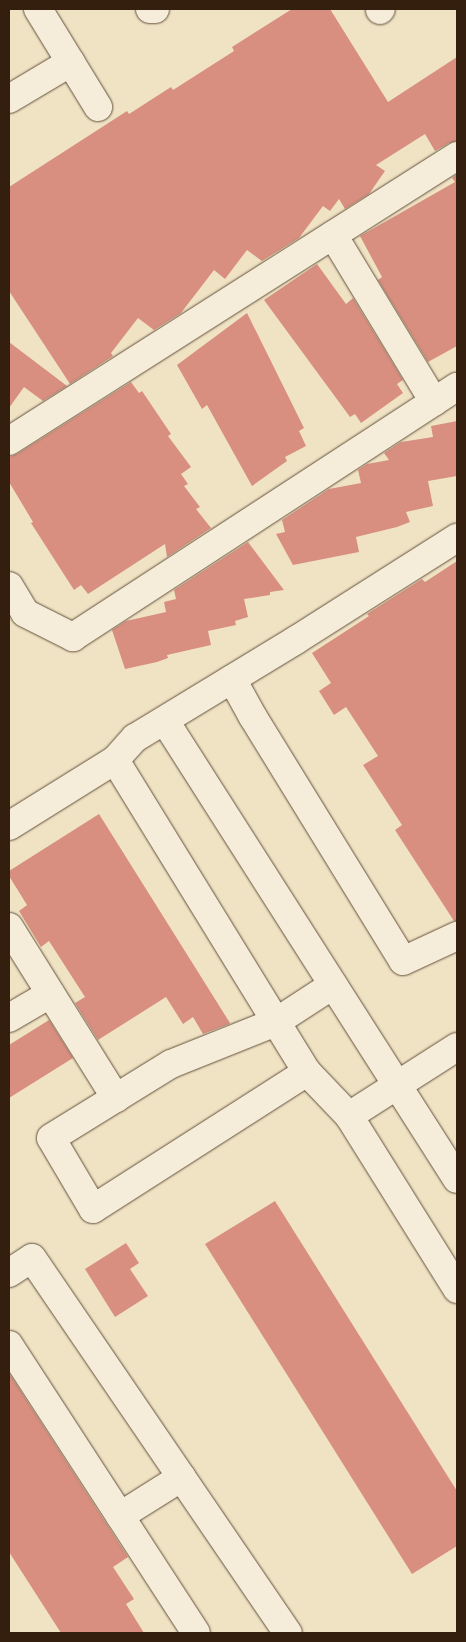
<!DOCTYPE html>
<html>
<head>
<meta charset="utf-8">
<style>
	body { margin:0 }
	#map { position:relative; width:466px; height:1642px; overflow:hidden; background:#f0e3c4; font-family:"IM FELL Great Primer",serif }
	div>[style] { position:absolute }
	.building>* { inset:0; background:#d88f80 }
	.roads { filter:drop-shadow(0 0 1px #63503c) drop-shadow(0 0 1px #63503c) }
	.minor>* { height:28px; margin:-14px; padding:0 14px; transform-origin:14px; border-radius:14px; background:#f5edd9 }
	span { translate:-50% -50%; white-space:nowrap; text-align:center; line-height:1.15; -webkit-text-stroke:4px #f5edd9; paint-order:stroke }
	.frame { position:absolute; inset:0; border:10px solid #341f0f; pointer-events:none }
</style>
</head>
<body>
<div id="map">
	<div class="building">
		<div style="clip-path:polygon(292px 9px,330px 9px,388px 102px,457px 57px,457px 141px,449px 143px,435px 151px,425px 134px,376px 165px,385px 171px,369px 194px,345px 209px,339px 199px,330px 211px,323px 206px,299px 238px,262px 261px,247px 250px,225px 279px,214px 270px,181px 313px,154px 330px,138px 318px,111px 353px,113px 356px,70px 384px,9px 291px,9px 187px,127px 111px,129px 114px,171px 87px,173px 90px,234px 51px,232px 47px)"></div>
		<div style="clip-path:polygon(457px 174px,457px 346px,428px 362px,378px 280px,382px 277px,360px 236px,455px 182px,452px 178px)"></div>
		<div style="clip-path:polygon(317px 264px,346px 304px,353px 298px,403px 380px,397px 384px,403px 393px,361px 423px,355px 414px,350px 417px,264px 300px)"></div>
		<div style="clip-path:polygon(247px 313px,304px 428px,299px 431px,306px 446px,285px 457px,287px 461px,252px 486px,207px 405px,202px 409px,177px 365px)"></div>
		<div style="clip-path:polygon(9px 342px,67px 386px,43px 401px,24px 387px,9px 408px)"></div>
		<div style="clip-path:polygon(131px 382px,139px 393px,142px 391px,171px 434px,168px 436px,191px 467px,181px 474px,188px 484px,184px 486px,200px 507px,196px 509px,211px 528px,167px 557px,165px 544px,88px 594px,81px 585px,74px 590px,31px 523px,33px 522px,9px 482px,9px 457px,17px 454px)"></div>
		<div style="clip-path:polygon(457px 421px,457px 476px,428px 481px,433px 506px,406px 512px,410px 522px,397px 527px,356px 537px,359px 552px,293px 565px,276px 534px,285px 532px,282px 520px,329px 489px,361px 483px,358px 470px,367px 464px,389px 460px,384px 453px,401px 442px,433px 437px,431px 426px)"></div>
		<div style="clip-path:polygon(248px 542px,284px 590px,270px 592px,270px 595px,244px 599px,248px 617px,235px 621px,236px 625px,208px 631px,211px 645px,167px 655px,168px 658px,157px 662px,125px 669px,112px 630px,126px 621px,166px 612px,164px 602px,176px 599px,174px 590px)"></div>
		<div style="clip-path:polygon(457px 561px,457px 921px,454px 921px,395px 830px,402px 825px,363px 765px,378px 756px,346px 707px,334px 715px,319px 691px,331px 683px,312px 653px,369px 616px,367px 614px,422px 579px,425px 582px)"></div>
		<div style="clip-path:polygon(99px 814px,230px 1023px,229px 1024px,203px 1034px,193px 1017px,183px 1024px,166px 997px,98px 1040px,75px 1003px,85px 997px,49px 941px,41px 947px,19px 911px,27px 905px,9px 876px,9px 871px)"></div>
		<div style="clip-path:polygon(49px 1020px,73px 1058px,9px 1098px,9px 1045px)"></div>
		<div style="clip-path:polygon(275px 1201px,457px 1491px,457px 1546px,412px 1574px,205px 1244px)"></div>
		<div style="clip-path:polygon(126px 1243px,139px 1263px,130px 1269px,148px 1296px,115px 1317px,85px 1269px)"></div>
		<div style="clip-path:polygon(9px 1373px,128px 1557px,113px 1567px,134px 1599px,126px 1604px,144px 1633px,61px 1633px,9px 1552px)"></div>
	</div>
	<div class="roads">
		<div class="minor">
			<div style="left:38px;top:9px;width:115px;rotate:58.5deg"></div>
			<div style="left:150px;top:9px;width:5px"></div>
			<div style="left:380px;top:10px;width:1px;rotate:-45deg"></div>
			<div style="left:9px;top:99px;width:72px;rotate:-30.8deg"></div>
			<div style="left:333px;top:235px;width:195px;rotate:58.8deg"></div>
			<div style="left:9px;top:441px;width:531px;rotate:-32.46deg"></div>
			<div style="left:9px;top:586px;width:31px;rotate:59deg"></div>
			<div style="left:25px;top:613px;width:54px;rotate:26.6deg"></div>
			<div style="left:73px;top:637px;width:458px;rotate:-33.1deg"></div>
			<div style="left:232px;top:679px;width:43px;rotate:61.1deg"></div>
			<div style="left:253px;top:717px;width:286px;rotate:58.4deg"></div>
			<div style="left:403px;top:961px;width:60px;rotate:-24.8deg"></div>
			<div style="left:165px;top:721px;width:543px;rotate:57.48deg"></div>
			<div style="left:115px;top:760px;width:366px;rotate:58.4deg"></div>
			<div style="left:307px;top:1072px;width:61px;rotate:46.3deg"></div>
			<div style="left:349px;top:1116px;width:204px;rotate:58deg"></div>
			<div style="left:9px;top:826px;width:125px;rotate:-31.9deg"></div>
			<div style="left:115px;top:760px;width:30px;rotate:-48deg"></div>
			<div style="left:135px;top:738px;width:188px;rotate:-31.3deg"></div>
			<div style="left:296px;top:640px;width:191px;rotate:-32.4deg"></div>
			<div style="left:9px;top:927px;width:202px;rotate:58deg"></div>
			<div style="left:9px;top:1018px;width:48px;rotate:-30.3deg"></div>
			<div style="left:307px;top:1072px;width:254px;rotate:147.4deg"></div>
			<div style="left:93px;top:1209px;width:82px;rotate:-120.6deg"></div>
			<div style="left:51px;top:1138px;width:141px;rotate:-31.7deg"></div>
			<div style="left:171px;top:1064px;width:113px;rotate:-21.8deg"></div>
			<div style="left:276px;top:1022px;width:68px;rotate:-33deg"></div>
			<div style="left:349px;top:1116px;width:128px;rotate:-32.6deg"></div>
			<div style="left:9px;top:1273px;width:27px;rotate:-33deg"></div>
			<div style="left:32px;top:1258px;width:454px;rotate:55.7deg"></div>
			<div style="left:9px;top:1345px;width:343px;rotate:57deg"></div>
			<div style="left:120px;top:1516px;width:73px;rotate:-32.2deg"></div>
		</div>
	</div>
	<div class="frame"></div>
</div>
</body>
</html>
